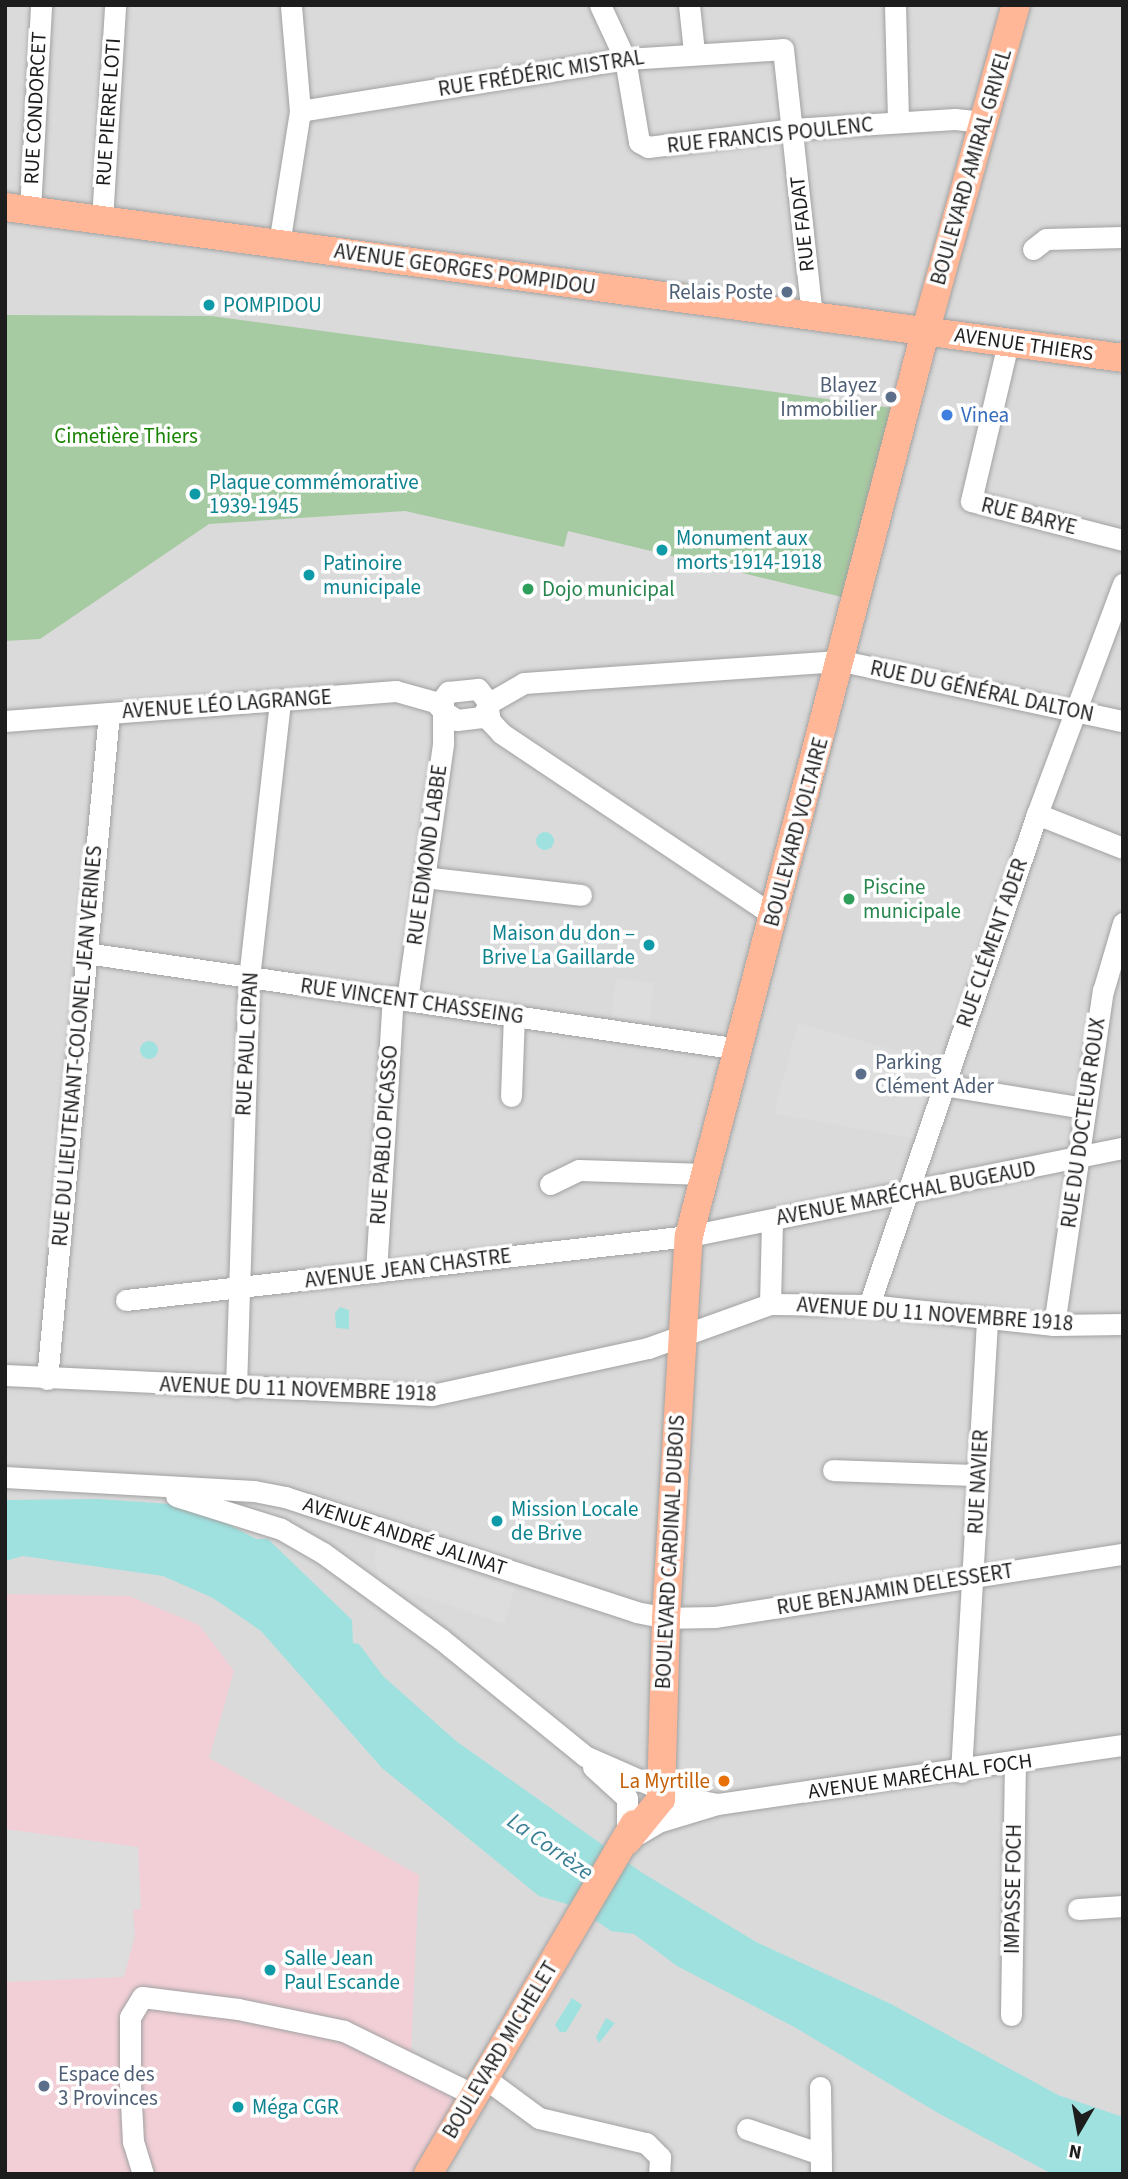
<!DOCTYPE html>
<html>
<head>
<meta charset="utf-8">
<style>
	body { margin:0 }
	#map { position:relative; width:1128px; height:2179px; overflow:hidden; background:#efe7e2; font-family:"Source Sans 3",sans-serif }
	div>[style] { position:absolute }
	.residential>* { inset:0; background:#dbdada; transform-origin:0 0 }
	.commercial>* { inset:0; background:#f2cfd7 }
	.cemetery>* { inset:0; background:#a6caa1 }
	.parking>* { inset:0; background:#ddd; transform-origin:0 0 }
	.water>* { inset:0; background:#9ee1df }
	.round { border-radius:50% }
	.roads { filter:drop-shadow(0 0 2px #a1a1a1) drop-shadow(0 0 2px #a1a1a1) }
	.minor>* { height:21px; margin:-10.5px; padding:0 10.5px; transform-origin:10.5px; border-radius:10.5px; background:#fff }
	.major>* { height:28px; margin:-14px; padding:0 14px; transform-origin:14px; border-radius:14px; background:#ffb797 }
	.dots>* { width:19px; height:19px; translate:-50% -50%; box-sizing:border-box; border:4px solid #fff; border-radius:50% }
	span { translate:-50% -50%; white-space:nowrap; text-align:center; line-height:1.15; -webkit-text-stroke:7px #fff; paint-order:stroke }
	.street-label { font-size:21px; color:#1d1d1d }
	.service-label { font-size:21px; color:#4e5e75 }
	.right { translate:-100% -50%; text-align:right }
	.left { translate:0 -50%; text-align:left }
	.culture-label { font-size:21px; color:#0d838f }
	.shop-label { font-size:21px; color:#366cbe }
	.park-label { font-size:21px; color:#198402 }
	.leisure-label { font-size:21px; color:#27864d }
	.food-label { font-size:21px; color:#c56008 }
	.water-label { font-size:23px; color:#387e94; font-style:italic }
	.frame { position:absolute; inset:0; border:7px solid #1d1d1d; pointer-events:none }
	.north { position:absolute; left:1044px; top:2095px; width:70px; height:70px; -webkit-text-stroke:5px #fff; paint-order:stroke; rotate:190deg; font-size:19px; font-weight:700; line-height:28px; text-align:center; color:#1d1d1d }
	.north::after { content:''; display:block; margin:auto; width:24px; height:32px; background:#1d1d1d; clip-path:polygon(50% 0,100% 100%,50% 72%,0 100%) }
</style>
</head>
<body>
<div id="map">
	<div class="residential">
		<div style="left:5px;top:5px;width:1118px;height:2169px"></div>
	</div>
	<div class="commercial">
		<div style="clip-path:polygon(5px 1594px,129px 1596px,199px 1625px,234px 1671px,209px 1758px,419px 1875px,411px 2052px,461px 2076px,449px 2092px,454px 2106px,412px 2174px,5px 2174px)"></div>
	</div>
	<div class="cemetery">
		<div style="clip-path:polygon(5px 315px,211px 316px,893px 408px,842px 597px,568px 531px,564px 547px,405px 511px,209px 524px,40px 639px,5px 641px)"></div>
	</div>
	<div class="parking">
		<div style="left:616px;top:978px;width:38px;height:39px;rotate:7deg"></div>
		<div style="clip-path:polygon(798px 1023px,940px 1063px,918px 1139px,774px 1114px)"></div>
		<div style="clip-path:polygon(377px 1542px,515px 1588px,504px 1624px,381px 1582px,374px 1562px)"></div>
		<div style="clip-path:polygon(5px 1829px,138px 1847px,141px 1909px,133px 1910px,135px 1936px,124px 1977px,5px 1982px)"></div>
	</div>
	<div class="water">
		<div class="round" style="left:536px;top:832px;width:18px;height:18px"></div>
		<div class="round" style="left:140px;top:1041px;width:18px;height:18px"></div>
		<div style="clip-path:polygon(340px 1307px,349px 1310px,349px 1329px,336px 1328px,335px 1313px)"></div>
		<div style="clip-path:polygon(98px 1499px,170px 1504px,210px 1514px,256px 1539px,268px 1539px,352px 1620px,353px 1643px,359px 1644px,383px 1676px,456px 1741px,641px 1872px,756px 1942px,891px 2004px,1058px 2095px,1123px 2117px,1123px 2174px,1052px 2174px,938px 2113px,796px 2028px,677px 1966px,634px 1934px,611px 1931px,574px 1906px,539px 1896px,382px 1768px,261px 1631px,213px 1598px,163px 1576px,23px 1556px,5px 1561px,5px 1500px)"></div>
		<div style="clip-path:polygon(572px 1998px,582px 2005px,566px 2032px,560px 2032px,555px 2025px)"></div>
		<div style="clip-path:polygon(606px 2018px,615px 2023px,599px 2043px,596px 2037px)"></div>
	</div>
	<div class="roads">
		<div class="minor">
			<div style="left:600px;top:5px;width:60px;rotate:65.2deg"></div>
			<div style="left:625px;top:59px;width:84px;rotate:80.4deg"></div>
			<div style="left:639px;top:142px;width:10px;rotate:29deg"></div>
			<div style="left:648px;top:147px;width:145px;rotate:-7.1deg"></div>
			<div style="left:792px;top:129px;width:163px;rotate:-3.5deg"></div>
			<div style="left:955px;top:119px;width:31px;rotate:6deg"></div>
			<div style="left:689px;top:5px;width:47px;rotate:83.9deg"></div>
			<div style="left:895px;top:5px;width:117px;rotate:88.5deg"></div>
			<div style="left:300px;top:111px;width:329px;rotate:-9.1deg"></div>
			<div style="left:625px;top:59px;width:158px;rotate:-3.6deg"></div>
			<div style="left:783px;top:49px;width:269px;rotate:83.8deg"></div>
			<div style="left:30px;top:210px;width:205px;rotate:-86.9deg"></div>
			<div style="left:102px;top:220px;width:215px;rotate:-86.5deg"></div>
			<div style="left:279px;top:244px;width:135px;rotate:-81deg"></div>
			<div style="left:300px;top:111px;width:106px;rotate:-94.9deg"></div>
			<div style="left:1033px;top:249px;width:16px;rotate:-38deg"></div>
			<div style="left:1046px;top:239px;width:77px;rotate:-1.5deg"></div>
			<div style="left:1008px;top:343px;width:162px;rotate:103.2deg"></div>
			<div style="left:971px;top:501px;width:157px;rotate:14.4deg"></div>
			<div style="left:478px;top:689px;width:18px;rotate:52deg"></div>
			<div style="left:489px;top:703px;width:16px;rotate:117deg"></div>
			<div style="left:482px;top:717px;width:25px;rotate:173deg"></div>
			<div style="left:457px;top:720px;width:17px;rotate:-147deg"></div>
			<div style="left:443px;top:711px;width:12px;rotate:-90deg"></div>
			<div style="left:443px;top:699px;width:9px;rotate:-54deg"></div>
			<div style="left:448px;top:692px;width:30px;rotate:-6deg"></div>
			<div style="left:489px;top:703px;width:40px;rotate:-29.7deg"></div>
			<div style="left:524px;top:683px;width:319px;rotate:-4deg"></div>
			<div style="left:842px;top:661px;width:287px;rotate:12.1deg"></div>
			<div style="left:488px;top:709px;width:12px;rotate:81deg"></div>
			<div style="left:490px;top:721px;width:16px;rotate:47deg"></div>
			<div style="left:501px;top:733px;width:329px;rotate:33.8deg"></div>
			<div style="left:5px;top:721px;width:392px;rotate:-4.4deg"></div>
			<div style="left:396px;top:691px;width:41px;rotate:15.8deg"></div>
			<div style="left:435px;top:702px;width:12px;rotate:48deg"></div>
			<div style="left:443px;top:711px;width:33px;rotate:90deg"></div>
			<div style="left:443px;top:744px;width:258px;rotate:98deg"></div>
			<div style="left:1037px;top:814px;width:92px;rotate:21.6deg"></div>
			<div style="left:424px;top:877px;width:158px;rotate:6.5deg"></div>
			<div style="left:86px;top:953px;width:660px;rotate:8.36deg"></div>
			<div style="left:944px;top:1085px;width:143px;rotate:9.3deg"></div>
			<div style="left:511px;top:1096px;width:81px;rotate:-87.9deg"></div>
			<div style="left:550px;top:1184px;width:32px;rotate:-26deg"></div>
			<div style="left:579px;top:1170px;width:126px;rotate:1.8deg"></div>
			<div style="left:376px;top:1272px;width:276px;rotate:-86.5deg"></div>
			<div style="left:126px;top:1300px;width:567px;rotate:-6.49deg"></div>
			<div style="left:689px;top:1236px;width:443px;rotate:-11.5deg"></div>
			<div style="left:770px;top:1304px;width:84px;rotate:-88.6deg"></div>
			<div style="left:869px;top:1305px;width:519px;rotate:-71.11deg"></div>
			<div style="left:1037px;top:814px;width:246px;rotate:-69.5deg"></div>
			<div style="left:1054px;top:1325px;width:338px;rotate:-81.7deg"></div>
			<div style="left:1103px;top:991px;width:71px;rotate:-73.6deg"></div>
			<div style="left:5px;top:1375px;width:427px;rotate:2.7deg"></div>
			<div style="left:432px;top:1395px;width:221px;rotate:-12.3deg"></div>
			<div style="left:648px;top:1348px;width:130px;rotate:-19.8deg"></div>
			<div style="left:770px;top:1304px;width:99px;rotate:0.6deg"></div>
			<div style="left:869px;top:1305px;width:186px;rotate:6.2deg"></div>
			<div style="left:1054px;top:1325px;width:69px;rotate:-0.8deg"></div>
			<div style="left:47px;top:1379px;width:669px;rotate:-84.68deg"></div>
			<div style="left:236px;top:1388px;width:410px;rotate:-88.2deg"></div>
			<div style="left:249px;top:978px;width:279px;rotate:-83.6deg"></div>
			<div style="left:833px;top:1470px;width:145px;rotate:2deg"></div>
			<div style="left:5px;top:1477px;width:249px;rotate:3.2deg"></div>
			<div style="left:254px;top:1491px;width:32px;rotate:11deg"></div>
			<div style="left:285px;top:1497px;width:369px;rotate:18.1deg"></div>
			<div style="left:636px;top:1612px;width:31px;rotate:11deg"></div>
			<div style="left:666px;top:1618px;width:49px;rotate:-1.2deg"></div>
			<div style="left:715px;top:1617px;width:413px;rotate:-8.8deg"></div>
			<div style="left:176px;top:1496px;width:110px;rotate:17.4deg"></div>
			<div style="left:281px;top:1529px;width:48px;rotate:29.7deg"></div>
			<div style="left:323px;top:1553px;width:146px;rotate:36.1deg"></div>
			<div style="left:441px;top:1639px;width:186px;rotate:39.1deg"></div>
			<div style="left:585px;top:1756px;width:99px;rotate:23.7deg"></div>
			<div style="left:676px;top:1796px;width:42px;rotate:11deg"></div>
			<div style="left:593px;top:1767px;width:46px;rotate:42.4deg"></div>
			<div style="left:627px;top:1798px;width:41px;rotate:90deg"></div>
			<div style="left:961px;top:1772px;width:455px;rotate:-86.7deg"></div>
			<div style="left:638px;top:1834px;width:23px;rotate:-31deg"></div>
			<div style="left:658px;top:1822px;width:62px;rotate:-17deg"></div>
			<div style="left:717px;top:1804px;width:410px;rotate:-8.3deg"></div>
			<div style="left:1078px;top:1909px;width:45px;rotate:-3.8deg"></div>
			<div style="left:1011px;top:2015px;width:252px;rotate:-89.1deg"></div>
			<div style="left:482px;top:2076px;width:71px;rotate:36.4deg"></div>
			<div style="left:539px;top:2118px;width:110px;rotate:13.2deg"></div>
			<div style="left:646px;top:2143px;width:20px;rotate:45deg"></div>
			<div style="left:660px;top:2157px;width:17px;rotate:93deg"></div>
			<div style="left:820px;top:2087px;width:87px;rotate:89.3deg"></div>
			<div style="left:747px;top:2129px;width:78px;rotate:18.7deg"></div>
			<div style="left:143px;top:2174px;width:34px;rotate:-107deg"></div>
			<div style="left:133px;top:2142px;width:59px;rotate:-92.9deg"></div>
			<div style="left:130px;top:2083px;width:66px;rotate:-90deg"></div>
			<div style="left:130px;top:2017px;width:23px;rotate:-59deg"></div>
			<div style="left:142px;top:1997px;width:97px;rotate:7.1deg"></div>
			<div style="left:238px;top:2009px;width:108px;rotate:11.7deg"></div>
			<div style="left:344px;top:2031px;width:143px;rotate:26.2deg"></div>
		</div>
		<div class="major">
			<div style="left:5px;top:207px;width:1128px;rotate:7.69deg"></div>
			<div style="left:627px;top:1841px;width:54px;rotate:-51deg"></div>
			<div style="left:661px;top:1799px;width:181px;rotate:-88.4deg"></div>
			<div style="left:666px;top:1618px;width:383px;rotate:-86.6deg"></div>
			<div style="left:689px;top:1236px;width:937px;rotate:-75.36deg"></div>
			<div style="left:926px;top:329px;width:336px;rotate:-74.5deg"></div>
			<div style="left:428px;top:2174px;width:406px;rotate:-59.5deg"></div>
		</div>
	</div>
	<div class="dots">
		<div style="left:787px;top:292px;background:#5c6f8a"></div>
		<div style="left:209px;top:305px;background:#0f9aa8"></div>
		<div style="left:891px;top:397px;background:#5c6f8a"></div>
		<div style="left:947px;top:415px;background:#3f7fe0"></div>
		<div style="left:195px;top:494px;background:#0f9aa8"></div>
		<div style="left:662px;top:550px;background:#0f9aa8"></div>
		<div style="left:309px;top:575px;background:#0f9aa8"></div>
		<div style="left:528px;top:589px;background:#2e9e5b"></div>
		<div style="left:849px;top:899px;background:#2e9e5b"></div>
		<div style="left:649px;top:945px;background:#0f9aa8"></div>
		<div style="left:861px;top:1074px;background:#5c6f8a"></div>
		<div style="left:497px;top:1521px;background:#0f9aa8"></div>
		<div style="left:724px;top:1781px;background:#e8710a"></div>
		<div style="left:270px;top:1970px;background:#0f9aa8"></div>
		<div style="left:44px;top:2086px;background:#5c6f8a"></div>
		<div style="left:238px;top:2107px;background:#0f9aa8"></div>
	</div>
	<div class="street-label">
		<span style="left:541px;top:73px;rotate:-9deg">RUE FRÉDÉRIC MISTRAL</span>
		<span style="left:35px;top:108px;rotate:-87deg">RUE CONDORCET</span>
		<span style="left:108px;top:112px;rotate:-86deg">RUE PIERRE LOTI</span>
		<span style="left:770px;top:135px;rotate:-6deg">RUE FRANCIS POULENC</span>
		<span style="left:971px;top:167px;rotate:-74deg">BOULEVARD AMIRAL GRIVEL</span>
		<span style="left:802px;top:224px;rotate:-96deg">RUE FADAT</span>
		<span style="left:465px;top:269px;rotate:8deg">AVENUE GEORGES POMPIDOU</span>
		<span style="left:1024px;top:344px;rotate:8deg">AVENUE THIERS</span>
		<span style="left:1029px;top:516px;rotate:14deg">RUE BARYE</span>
		<span style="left:982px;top:691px;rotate:12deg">RUE DU GÉNÉRAL DALTON</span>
		<span style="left:227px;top:704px;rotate:-4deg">AVENUE LÉO LAGRANGE</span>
		<span style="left:796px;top:832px;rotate:-75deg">BOULEVARD VOLTAIRE</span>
		<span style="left:427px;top:855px;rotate:-82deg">RUE EDMOND LABBE</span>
		<span style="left:992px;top:943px;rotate:-71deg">RUE CLÉMENT ADER</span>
		<span style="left:412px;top:1001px;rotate:8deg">RUE VINCENT CHASSEING</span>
		<span style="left:247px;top:1044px;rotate:-87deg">RUE PAUL CIPAN</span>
		<span style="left:77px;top:1046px;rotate:-85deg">RUE DU LIEUTENANT-COLONEL JEAN VERINES</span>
		<span style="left:1083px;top:1123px;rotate:-82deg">RUE DU DOCTEUR ROUX</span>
		<span style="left:384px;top:1135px;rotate:-86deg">RUE PABLO PICASSO</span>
		<span style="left:906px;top:1193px;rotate:-11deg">AVENUE MARÉCHAL BUGEAUD</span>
		<span style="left:408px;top:1268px;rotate:-7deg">AVENUE JEAN CHASTRE</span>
		<span style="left:935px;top:1314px;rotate:4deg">AVENUE DU 11 NOVEMBRE 1918</span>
		<span style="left:298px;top:1389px;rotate:2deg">AVENUE DU 11 NOVEMBRE 1918</span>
		<span style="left:978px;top:1482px;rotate:-87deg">RUE NAVIER</span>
		<span style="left:405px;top:1536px;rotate:18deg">AVENUE ANDRÉ JALINAT</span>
		<span style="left:670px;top:1552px;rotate:-87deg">BOULEVARD CARDINAL DUBOIS</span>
		<span style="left:895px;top:1589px;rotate:-9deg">RUE BENJAMIN DELESSERT</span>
		<span style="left:920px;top:1776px;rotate:-8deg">AVENUE MARÉCHAL FOCH</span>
		<span style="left:1013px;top:1889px;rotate:-89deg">IMPASSE FOCH</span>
		<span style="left:500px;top:2050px;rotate:-59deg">BOULEVARD MICHELET</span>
	</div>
	<div class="service-label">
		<span class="right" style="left:773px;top:292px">Relais Poste</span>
		<span class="right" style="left:877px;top:397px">Blayez<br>Immobilier</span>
		<span class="left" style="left:875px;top:1074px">Parking<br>Clément Ader</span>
		<span class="left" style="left:58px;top:2086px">Espace des<br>3 Provinces</span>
	</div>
	<div class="culture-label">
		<span class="left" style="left:223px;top:305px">POMPIDOU</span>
		<span class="left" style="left:209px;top:494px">Plaque commémorative<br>1939-1945</span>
		<span class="left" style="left:676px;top:550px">Monument aux<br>morts 1914-1918</span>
		<span class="left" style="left:323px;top:575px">Patinoire<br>municipale</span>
		<span class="right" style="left:635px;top:945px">Maison du don –<br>Brive La Gaillarde</span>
		<span class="left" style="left:511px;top:1521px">Mission Locale<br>de Brive</span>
		<span class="left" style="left:284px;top:1970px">Salle Jean<br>Paul Escande</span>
		<span class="left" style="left:252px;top:2107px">Méga CGR</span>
	</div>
	<div class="shop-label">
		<span class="left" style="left:961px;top:415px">Vinea</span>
	</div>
	<div class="park-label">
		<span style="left:126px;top:436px">Cimetière Thiers</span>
	</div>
	<div class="leisure-label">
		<span class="left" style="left:542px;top:589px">Dojo municipal</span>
		<span class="left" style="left:863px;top:899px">Piscine<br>municipale</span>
	</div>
	<div class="food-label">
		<span class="right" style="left:710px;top:1781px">La Myrtille</span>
	</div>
	<div class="water-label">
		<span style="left:550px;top:1847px;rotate:35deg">La Corrèze</span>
	</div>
	<div class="frame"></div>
	<div class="north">N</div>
</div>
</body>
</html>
